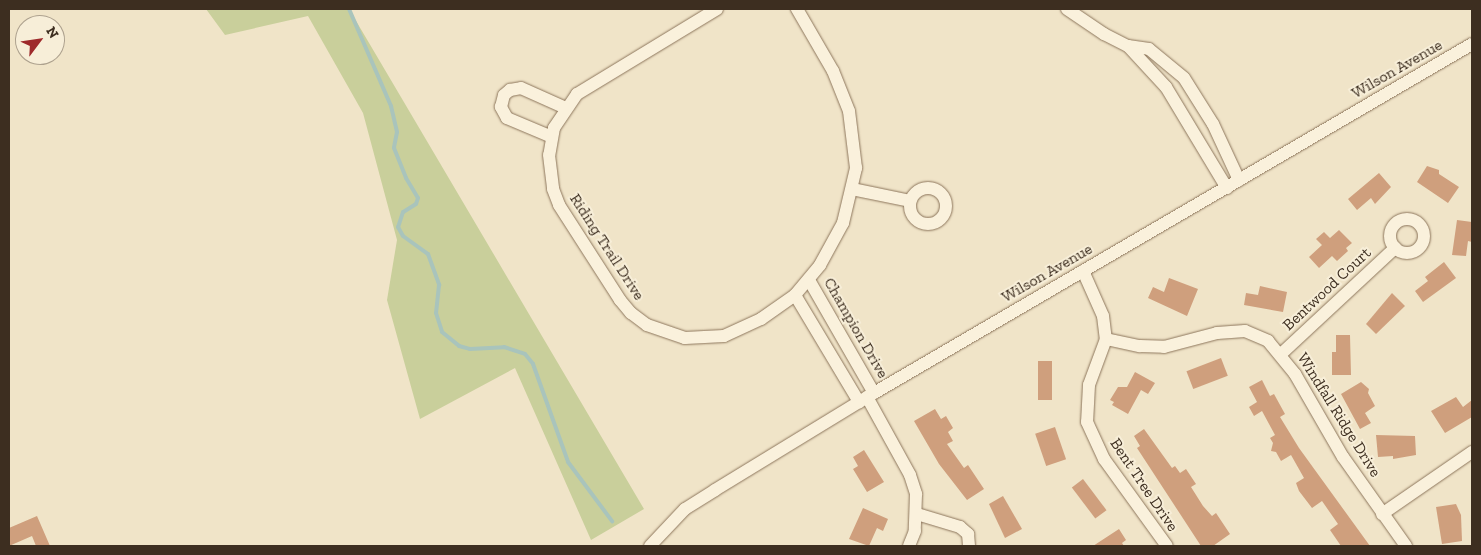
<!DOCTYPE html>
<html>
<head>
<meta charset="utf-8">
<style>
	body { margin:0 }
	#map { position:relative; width:1481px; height:555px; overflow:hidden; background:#f0e4c8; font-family:"Zilla Slab",serif }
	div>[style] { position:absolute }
	.green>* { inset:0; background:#c9cf9b }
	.stream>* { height:4px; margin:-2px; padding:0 2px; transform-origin:2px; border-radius:2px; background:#a9c4bc }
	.building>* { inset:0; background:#cf9f7d; transform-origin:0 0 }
	.roads { filter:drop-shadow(0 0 1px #8d765c) drop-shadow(0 0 1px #8d765c) }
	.street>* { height:12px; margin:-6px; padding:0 6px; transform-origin:6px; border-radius:6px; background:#faf1dc }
	.street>.ring { margin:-6px; padding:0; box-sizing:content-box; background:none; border:12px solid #faf1dc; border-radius:50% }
	span { translate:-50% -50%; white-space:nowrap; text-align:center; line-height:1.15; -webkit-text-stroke:4px #f7eed8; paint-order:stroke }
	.street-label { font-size:16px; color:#3d2e20 }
	.frame { position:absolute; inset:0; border:10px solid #3d2e20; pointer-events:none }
	.north { position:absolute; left:15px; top:15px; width:50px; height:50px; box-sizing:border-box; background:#f7eed8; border:1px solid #ada18e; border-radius:50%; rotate:59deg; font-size:14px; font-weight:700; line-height:20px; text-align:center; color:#3d2e20 }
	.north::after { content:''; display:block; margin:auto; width:18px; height:22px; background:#9e2a2b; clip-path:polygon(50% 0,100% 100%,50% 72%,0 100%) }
</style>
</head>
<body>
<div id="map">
	<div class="green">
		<div style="clip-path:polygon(206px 9px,349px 9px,644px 509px,591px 540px,515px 368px,420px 419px,387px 300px,397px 240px,363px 113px,308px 16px,225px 35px)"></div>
	</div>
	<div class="stream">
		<div style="left:349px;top:9px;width:106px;rotate:66.6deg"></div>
		<div style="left:391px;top:106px;width:27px;rotate:77deg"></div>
		<div style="left:397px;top:132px;width:16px;rotate:101deg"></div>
		<div style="left:394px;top:148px;width:32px;rotate:68deg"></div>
		<div style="left:406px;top:178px;width:23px;rotate:59deg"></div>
		<div style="left:418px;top:198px;width:6px;rotate:108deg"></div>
		<div style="left:416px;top:204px;width:15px;rotate:148deg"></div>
		<div style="left:403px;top:212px;width:16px;rotate:108deg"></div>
		<div style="left:398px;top:227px;width:10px;rotate:61deg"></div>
		<div style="left:403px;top:236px;width:31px;rotate:36deg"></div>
		<div style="left:428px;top:254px;width:33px;rotate:70deg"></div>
		<div style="left:439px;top:285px;width:28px;rotate:96deg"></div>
		<div style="left:436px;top:313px;width:20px;rotate:72deg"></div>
		<div style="left:442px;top:332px;width:22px;rotate:39deg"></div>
		<div style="left:459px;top:346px;width:11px;rotate:15deg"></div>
		<div style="left:470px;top:349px;width:34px;rotate:-3deg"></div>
		<div style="left:504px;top:347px;width:22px;rotate:18deg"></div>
		<div style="left:525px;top:354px;width:13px;rotate:51deg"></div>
		<div style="left:533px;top:364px;width:104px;rotate:70.3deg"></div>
		<div style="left:568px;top:462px;width:74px;rotate:53.3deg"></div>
	</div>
	<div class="building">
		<div style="clip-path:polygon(1427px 166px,1439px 170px,1439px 174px,1459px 187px,1448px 203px,1417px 182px)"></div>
		<div style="clip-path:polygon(1379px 173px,1391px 187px,1375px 204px,1371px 198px,1357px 210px,1348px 199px)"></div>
		<div style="clip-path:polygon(1457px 220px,1472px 222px,1472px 242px,1468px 241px,1466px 256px,1452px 255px)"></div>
		<div style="clip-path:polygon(1339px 230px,1352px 243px,1346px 248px,1348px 251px,1337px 261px,1332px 256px,1319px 268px,1309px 257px,1322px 245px,1316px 239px,1324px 232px,1330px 238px)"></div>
		<div style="clip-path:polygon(1444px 262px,1456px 278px,1423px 302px,1415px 291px,1428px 281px,1425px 277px)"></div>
		<div style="clip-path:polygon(1169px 278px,1198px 289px,1187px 316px,1148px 298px,1153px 287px,1164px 292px)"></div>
		<div style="clip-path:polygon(1260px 286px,1287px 292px,1283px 312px,1244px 305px,1246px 293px,1258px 295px)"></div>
		<div style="clip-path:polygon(1392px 293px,1405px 306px,1376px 334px,1366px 324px)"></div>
		<div style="clip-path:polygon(1336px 335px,1350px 335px,1351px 375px,1332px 375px,1332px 352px,1336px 352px)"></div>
		<div style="left:1221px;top:358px;width:19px;height:37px;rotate:69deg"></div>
		<div style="left:1038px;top:361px;width:14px;height:39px"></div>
		<div style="clip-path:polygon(1135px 372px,1155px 383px,1148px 394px,1141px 390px,1128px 414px,1112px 405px,1114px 402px,1110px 400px,1118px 387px,1127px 387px)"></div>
		<div style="clip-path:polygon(1262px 380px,1270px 396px,1274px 394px,1285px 414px,1280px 417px,1299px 448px,1370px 546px,1341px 546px,1330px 530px,1338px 524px,1322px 501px,1312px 508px,1299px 491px,1296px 483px,1304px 478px,1291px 455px,1281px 461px,1276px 452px,1271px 451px,1273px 443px,1270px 438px,1275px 435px,1262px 411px,1254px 416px,1249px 407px,1257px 402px,1249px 387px)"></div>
		<div style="clip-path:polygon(1361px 382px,1369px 389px,1368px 393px,1375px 406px,1365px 413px,1371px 423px,1360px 429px,1341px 394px)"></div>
		<div style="clip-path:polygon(1456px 397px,1463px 407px,1472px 400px,1472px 417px,1445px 433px,1431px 411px)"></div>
		<div style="clip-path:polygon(935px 409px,941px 419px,946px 416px,953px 428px,948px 432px,953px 441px,947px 444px,964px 468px,968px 465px,984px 489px,967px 500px,939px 464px,914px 421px)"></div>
		<div style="left:1055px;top:427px;width:34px;height:21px;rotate:71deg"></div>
		<div style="clip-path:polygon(1144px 429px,1172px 468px,1175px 466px,1180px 473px,1186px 469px,1196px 484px,1191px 487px,1203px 506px,1212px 516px,1216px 513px,1230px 534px,1213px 546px,1201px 546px,1137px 448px,1140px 446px,1134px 436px)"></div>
		<div style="clip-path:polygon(1376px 435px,1415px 436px,1416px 455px,1393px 459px,1393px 456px,1378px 457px)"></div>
		<div style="clip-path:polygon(864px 450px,884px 482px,867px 492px,853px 469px,858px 466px,853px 457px)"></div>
		<div style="left:1083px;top:479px;width:39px;height:14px;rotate:53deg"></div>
		<div style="clip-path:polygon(1003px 496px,1022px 529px,1005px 538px,989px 504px)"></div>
		<div style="clip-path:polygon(1456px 504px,1461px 515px,1462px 541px,1442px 544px,1436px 507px)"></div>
		<div style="clip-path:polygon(863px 508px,888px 519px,883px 531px,877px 528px,869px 546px,849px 539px)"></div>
		<div style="clip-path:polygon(37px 516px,50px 546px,36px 546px,32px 536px,9px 546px,9px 528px)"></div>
		<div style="clip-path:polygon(1119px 529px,1126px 540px,1122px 543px,1124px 546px,1093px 546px)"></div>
	</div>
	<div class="roads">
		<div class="street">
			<div style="left:717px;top:9px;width:164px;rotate:148.7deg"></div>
			<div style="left:577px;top:94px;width:41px;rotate:124.1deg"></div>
			<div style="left:554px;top:128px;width:27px;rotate:100deg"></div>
			<div style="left:549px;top:155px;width:34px;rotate:83deg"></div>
			<div style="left:553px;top:189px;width:17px;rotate:69deg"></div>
			<div style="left:559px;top:205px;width:113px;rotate:57.3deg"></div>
			<div style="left:620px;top:300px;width:17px;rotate:50deg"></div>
			<div style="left:631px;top:313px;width:20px;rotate:37deg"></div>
			<div style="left:647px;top:325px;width:40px;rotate:18.9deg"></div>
			<div style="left:685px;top:338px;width:39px;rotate:-3deg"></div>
			<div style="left:724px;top:336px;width:41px;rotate:-24.7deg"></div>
			<div style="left:761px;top:319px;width:42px;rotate:-35.2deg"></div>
			<div style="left:795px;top:295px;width:39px;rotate:-50deg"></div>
			<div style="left:820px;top:265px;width:48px;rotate:-61.3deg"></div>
			<div style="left:843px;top:223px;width:57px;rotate:-76.7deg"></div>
			<div style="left:856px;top:168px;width:57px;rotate:-97deg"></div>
			<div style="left:849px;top:111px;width:43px;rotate:-111.8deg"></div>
			<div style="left:833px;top:71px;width:72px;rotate:-120.1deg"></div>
			<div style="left:1067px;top:9px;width:45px;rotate:34deg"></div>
			<div style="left:1104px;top:34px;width:27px;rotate:27deg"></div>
			<div style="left:1128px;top:46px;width:21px;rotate:8deg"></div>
			<div style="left:1149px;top:49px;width:45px;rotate:39.6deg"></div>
			<div style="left:1184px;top:78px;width:54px;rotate:57.8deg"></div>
			<div style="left:1213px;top:124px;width:62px;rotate:65.1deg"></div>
			<div style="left:1128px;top:46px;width:56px;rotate:47.2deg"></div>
			<div style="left:1166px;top:87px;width:118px;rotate:58.9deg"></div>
			<div style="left:552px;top:137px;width:49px;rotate:-157.1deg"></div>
			<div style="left:507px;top:118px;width:13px;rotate:-119deg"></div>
			<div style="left:501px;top:107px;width:12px;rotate:-76deg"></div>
			<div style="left:504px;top:95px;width:8px;rotate:-40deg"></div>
			<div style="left:510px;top:90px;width:11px;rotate:-10deg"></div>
			<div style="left:521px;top:88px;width:49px;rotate:24deg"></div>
			<div class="ring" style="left:910px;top:188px;width:24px;height:24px"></div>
			<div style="left:852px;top:189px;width:59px;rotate:11.7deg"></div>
			<div class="ring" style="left:1390px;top:219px;width:22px;height:22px"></div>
			<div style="left:1083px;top:271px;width:49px;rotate:66deg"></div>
			<div style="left:1103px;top:316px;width:23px;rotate:83deg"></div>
			<div style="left:1106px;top:339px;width:49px;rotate:110.3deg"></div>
			<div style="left:1089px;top:385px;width:37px;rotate:93deg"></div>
			<div style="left:1087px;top:422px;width:41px;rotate:65.3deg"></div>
			<div style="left:1104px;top:459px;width:107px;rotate:54.1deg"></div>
			<div style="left:809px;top:280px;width:130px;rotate:60.1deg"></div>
			<div style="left:795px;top:295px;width:125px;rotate:59.1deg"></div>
			<div style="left:1106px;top:339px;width:35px;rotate:12deg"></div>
			<div style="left:1140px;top:346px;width:24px;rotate:2deg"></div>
			<div style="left:1164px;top:347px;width:55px;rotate:-14.8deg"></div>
			<div style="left:1217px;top:333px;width:28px;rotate:-4deg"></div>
			<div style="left:1245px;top:331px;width:25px;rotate:23deg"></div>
			<div style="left:1268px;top:341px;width:43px;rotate:50.7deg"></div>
			<div style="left:1295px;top:374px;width:96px;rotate:60deg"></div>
			<div style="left:1343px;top:457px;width:109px;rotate:54.7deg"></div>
			<div style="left:1281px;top:354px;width:156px;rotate:-42.9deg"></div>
			<div style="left:867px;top:397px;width:89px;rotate:61.1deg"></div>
			<div style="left:910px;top:475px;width:20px;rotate:72deg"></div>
			<div style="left:916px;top:494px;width:37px;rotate:92deg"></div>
			<div style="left:915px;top:531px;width:16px;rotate:112deg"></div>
			<div style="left:917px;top:514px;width:45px;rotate:16.8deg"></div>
			<div style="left:960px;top:527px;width:11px;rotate:41deg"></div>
			<div style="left:968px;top:534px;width:12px;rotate:85deg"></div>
			<div style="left:1382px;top:514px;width:109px;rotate:-34.6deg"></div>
			<div style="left:650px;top:546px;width:51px;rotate:-46.6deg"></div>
			<div style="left:685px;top:509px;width:36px;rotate:-32deg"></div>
			<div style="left:715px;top:490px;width:186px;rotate:-31.4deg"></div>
			<div style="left:874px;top:393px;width:692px;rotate:-30.27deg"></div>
		</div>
	</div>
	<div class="street-label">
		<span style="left:1397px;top:69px;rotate:-30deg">Wilson Avenue</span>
		<span style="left:607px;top:247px;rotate:57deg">Riding Trail Drive</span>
		<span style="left:1047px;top:273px;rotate:-30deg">Wilson Avenue</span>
		<span style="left:1327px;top:289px;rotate:-43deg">Bentwood Court</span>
		<span style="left:856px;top:328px;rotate:60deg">Champion Drive</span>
		<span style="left:1339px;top:415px;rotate:58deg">Windfall Ridge Drive</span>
		<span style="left:1144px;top:485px;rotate:56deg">Bent Tree Drive</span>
	</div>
	<div class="frame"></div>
	<div class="north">N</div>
</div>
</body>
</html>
